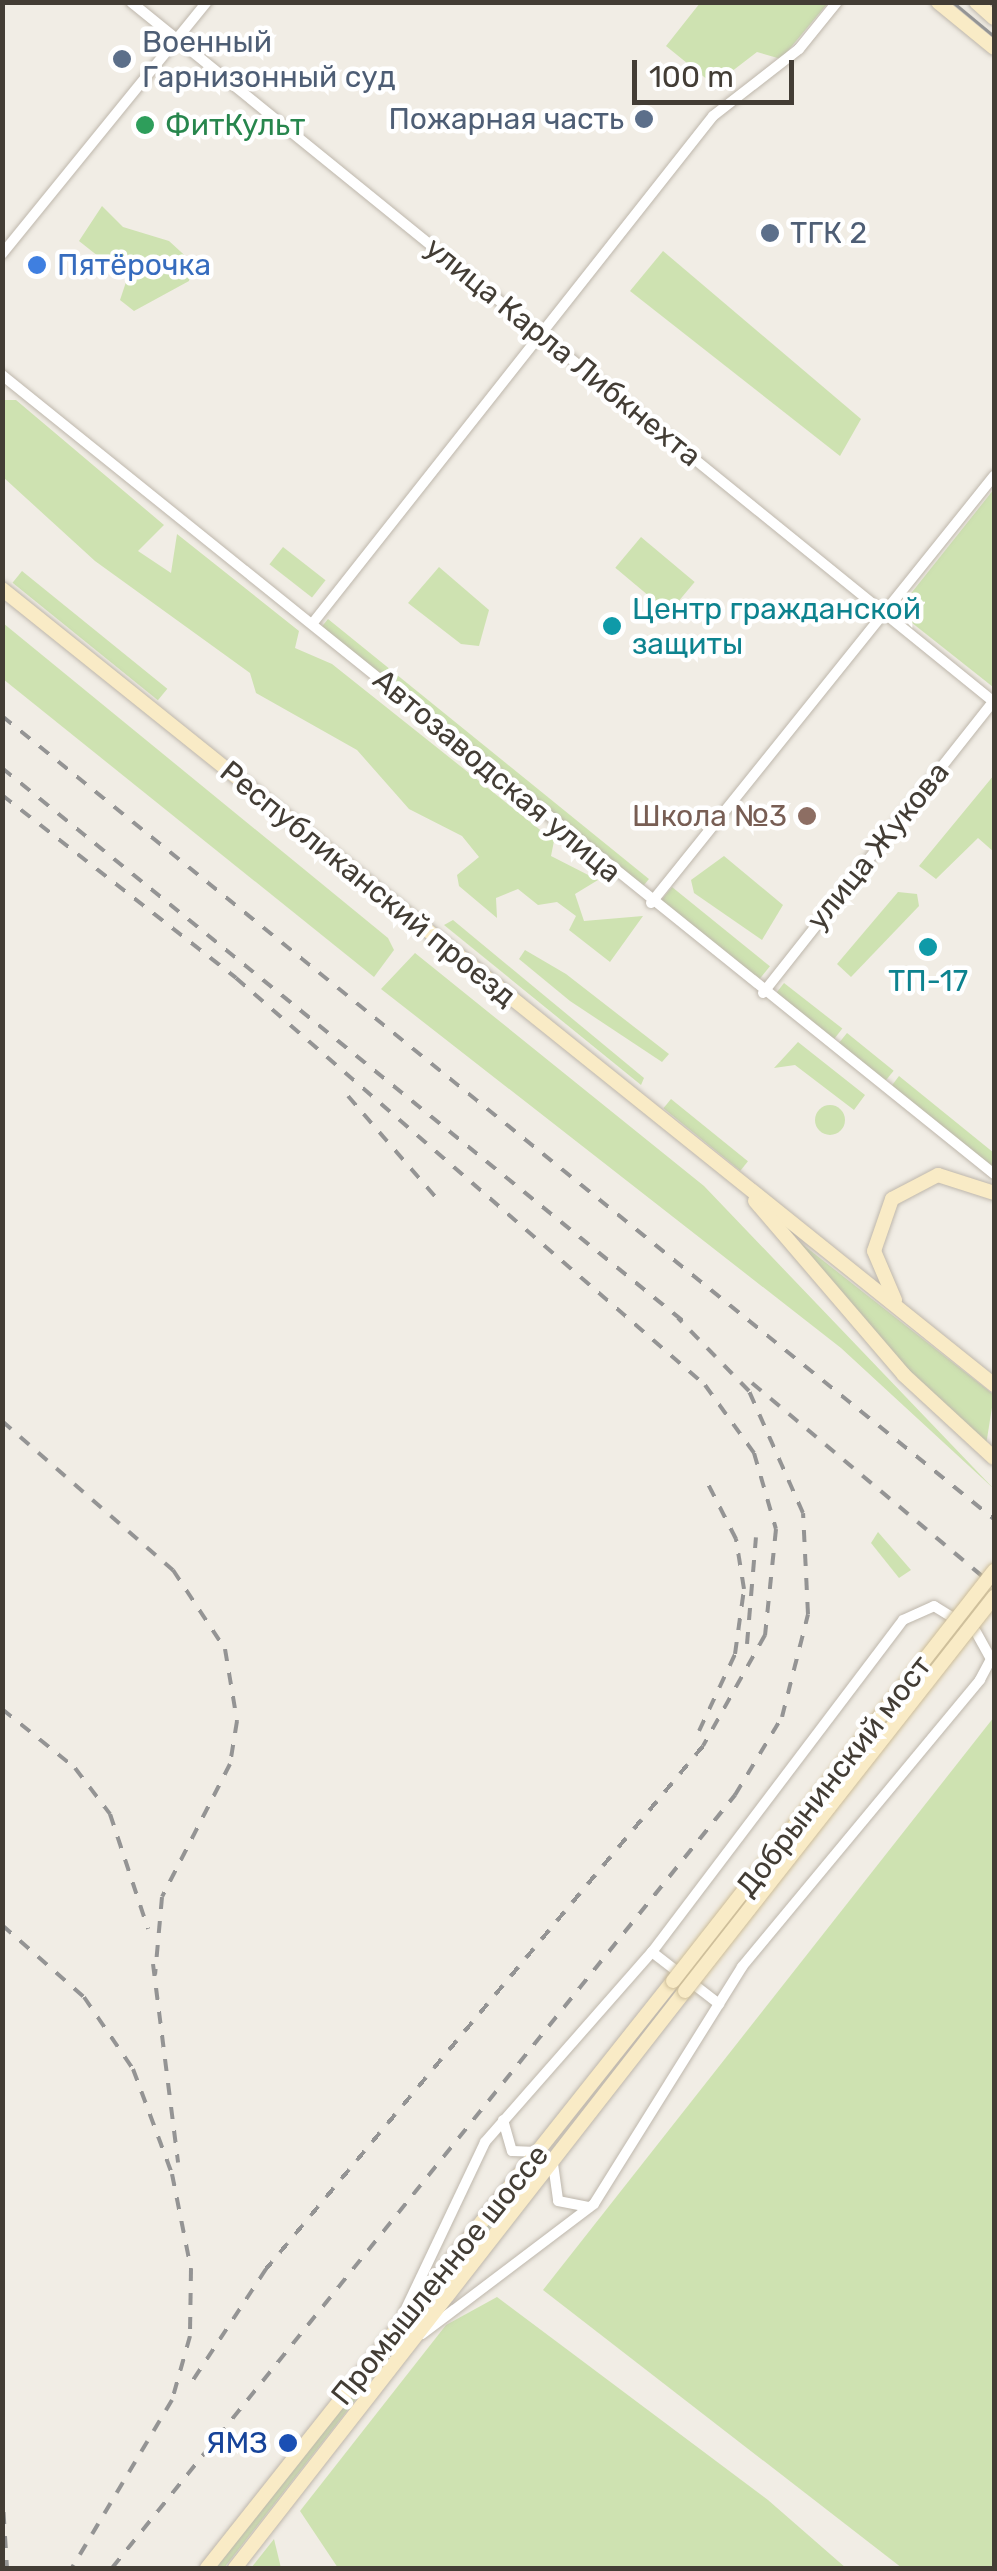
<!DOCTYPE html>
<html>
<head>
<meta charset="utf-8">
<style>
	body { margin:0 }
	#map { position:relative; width:997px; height:2571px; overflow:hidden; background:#f1ede5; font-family:Rubik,sans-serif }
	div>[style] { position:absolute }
	.green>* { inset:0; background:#cee2b1; transform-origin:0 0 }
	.round { border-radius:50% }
	.roads { filter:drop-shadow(0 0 2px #beb7ac) drop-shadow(0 0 2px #beb7ac) }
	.minor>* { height:10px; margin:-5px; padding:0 5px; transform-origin:5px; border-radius:5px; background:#fff }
	.secondary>* { height:14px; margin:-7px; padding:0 7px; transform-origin:7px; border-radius:7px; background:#f9ebc6 }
	.tram>* { height:2.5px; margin:-1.25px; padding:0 1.25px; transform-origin:1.25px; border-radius:1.25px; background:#949494 }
	.rail>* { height:4px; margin-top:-2px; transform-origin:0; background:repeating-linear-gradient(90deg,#949494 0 12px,transparent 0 24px) }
	.bridges { filter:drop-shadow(0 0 2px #cdbd98) drop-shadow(0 0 2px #cdbd98) }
	.secondary-bridge>* { height:14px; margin:-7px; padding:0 7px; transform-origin:7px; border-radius:7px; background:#f9ebc6 }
	.dots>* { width:28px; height:28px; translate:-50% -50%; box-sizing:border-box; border:5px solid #fff; border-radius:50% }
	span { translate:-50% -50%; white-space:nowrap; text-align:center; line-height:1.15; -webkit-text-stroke:9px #fff; paint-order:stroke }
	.service-label { font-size:30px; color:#4e5e75 }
	.left { translate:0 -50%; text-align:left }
	.right { translate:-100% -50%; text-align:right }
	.leisure-label { font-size:30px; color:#27864d }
	.shop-label { font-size:30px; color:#366cbe }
	.street-label { font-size:30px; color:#433d35 }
	.culture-label { font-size:30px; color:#0d838f }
	.education-label { font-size:30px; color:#785e54 }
	.transit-label { font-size:30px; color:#164399 }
	.frame { position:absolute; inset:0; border:5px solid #433d35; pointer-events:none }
	.scale { position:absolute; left:632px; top:60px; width:162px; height:45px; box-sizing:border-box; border:5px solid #433d35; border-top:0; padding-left:12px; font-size:30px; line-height:35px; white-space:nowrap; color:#433d35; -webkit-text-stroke:8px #fff; paint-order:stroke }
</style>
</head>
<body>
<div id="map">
	<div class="green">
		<div style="clip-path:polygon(700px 3px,758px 5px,828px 3px,781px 59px,757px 52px,714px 85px,666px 46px)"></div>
		<div style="clip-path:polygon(102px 206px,123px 227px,169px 241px,192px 262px,189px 281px,134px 311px,120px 300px,127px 279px,79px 241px)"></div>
		<div style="clip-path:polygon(663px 251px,861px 419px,840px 456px,630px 291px)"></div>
		<div style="clip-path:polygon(2px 400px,16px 400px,164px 525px,138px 551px,171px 573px,177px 534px,299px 631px,295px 648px,332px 664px,469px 773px,554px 841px,551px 856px,598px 880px,575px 894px,584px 921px,643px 916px,610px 962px,569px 930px,576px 916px,557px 902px,538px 905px,518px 889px,496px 898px,497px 918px,459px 886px,457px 875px,479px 857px,462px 836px,409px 809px,357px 750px,256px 693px,250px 673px,95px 561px,3px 477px)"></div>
		<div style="clip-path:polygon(994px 489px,994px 685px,993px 687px,897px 611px)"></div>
		<div style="left:641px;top:537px;width:70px;height:40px;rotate:40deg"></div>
		<div style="left:283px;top:547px;width:54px;height:22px;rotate:38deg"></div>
		<div style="clip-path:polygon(439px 567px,489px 610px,479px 646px,461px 644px,408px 603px)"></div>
		<div style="left:22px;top:571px;width:187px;height:15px;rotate:39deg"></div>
		<div style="left:328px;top:619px;width:413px;height:11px;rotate:39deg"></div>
		<div style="clip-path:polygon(3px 623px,388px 938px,394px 950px,374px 977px,3px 679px)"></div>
		<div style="clip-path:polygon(994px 775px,994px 852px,978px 838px,936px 879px,919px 866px)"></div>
		<div style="clip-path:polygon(724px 856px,783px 905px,762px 940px,694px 893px,691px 880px)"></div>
		<div style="left:672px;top:887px;width:126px;height:19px;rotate:39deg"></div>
		<div style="clip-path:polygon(898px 892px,917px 894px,919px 906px,851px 977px,837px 964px)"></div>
		<div style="clip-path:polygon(453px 920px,644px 1078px,641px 1085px,444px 925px)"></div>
		<div style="clip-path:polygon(525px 950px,566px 974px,669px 1054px,662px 1062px,570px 1001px,519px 959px)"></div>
		<div style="clip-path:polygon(415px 953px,704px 1186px,994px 1489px,841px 1348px,381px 989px)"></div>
		<div style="left:784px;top:983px;width:74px;height:17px;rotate:38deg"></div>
		<div style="left:847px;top:1033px;width:60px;height:17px;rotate:39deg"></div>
		<div style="clip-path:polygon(798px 1042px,865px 1095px,854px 1110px,795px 1065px,774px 1068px)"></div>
		<div style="clip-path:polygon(899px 1076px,994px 1153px,994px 1170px,890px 1088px)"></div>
		<div style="left:671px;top:1099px;width:99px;height:12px;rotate:39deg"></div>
		<div class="round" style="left:815px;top:1105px;width:30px;height:30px"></div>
		<div style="clip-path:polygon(797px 1240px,994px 1395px,986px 1445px,909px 1374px)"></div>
		<div style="clip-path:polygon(878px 1532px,911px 1570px,899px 1578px,871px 1543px)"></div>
		<div style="clip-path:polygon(994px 1717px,994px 2568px,902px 2568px,543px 2290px)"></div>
		<div style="clip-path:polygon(550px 2151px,224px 2568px,216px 2568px,509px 2197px)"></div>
		<div style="clip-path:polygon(497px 2297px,768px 2500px,846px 2568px,338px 2568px,300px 2511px,446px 2325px)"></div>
		<div style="clip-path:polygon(274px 2539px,281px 2568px,251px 2568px)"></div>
	</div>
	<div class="roads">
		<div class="minor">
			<div style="left:131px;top:2px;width:1111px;rotate:39.05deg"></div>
			<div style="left:2px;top:254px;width:325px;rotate:-50.9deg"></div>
			<div style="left:2px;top:375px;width:1274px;rotate:38.85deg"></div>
			<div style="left:312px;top:624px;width:647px;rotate:-51.71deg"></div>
			<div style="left:713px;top:116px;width:109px;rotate:-37.9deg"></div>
			<div style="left:799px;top:49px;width:60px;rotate:-51deg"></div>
			<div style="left:651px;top:903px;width:548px;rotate:-51.23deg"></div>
			<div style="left:763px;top:993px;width:372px;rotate:-51.7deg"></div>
			<div style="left:652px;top:1952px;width:85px;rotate:37.8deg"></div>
			<div style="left:503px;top:2120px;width:32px;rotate:74deg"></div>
			<div style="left:512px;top:2151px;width:25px;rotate:2deg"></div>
			<div style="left:553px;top:2164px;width:37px;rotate:82deg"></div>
			<div style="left:558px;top:2201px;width:32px;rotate:11deg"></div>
			<div style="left:403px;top:2315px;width:191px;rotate:-64.6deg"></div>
			<div style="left:485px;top:2142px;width:253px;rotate:-48.7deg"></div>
			<div style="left:652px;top:1952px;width:416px;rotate:-52.9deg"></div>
			<div style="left:903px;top:1620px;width:34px;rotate:-24deg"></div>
			<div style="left:934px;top:1606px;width:49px;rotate:31.8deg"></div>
			<div style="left:976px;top:1632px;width:31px;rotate:61deg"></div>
			<div style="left:991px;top:1659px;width:24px;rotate:118deg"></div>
			<div style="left:980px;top:1680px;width:373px;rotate:129.7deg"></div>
			<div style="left:742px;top:1967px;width:279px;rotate:122deg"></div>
			<div style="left:594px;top:2204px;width:216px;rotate:142.9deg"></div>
		</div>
		<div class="secondary">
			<div style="left:938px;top:2px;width:72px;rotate:39.4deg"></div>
			<div style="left:976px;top:2px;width:24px;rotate:42deg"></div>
			<div style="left:2px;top:589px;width:1272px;rotate:38.74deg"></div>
			<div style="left:755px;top:1201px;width:229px;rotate:49.4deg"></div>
			<div style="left:904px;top:1375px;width:122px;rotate:42.7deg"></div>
			<div style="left:895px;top:1300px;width:53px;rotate:-113.2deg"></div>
			<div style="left:874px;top:1251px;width:55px;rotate:-70.9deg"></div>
			<div style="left:892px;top:1199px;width:52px;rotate:-27.6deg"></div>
			<div style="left:938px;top:1175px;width:59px;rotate:17.8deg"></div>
			<div style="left:207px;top:2568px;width:749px;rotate:-51.56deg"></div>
			<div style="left:235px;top:2568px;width:732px;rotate:-52.05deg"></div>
		</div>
	</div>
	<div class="tram">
		<div style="left:953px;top:2px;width:53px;rotate:39.7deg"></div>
	</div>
	<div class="rail">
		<div style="left:2px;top:716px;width:1276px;rotate:38.99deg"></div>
		<div style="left:2px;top:768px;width:885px;rotate:39.08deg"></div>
		<div style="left:2px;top:795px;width:297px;rotate:38deg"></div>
		<div style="left:236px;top:978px;width:621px;rotate:40.95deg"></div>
		<div style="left:705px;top:1385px;width:84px;rotate:54.2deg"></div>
		<div style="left:754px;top:1453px;width:79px;rotate:73.9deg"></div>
		<div style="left:776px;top:1529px;width:107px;rotate:95.9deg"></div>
		<div style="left:765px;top:1635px;width:127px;rotate:119.2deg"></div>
		<div style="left:703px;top:1746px;width:682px;rotate:129.88deg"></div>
		<div style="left:266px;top:2269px;width:133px;rotate:123.3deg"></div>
		<div style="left:348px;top:1096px;width:139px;rotate:49.1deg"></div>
		<div style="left:752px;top:1383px;width:316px;rotate:40deg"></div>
		<div style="left:2px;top:1421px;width:227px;rotate:41.1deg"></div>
		<div style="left:173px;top:1570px;width:95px;rotate:56.6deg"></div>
		<div style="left:225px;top:1649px;width:73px;rotate:80.5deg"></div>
		<div style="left:237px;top:1721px;width:44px;rotate:99.2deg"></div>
		<div style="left:230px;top:1764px;width:149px;rotate:117.1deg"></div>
		<div style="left:162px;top:1897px;width:78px;rotate:95.1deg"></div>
		<div style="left:747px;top:1644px;width:107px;rotate:-85.2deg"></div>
		<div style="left:2px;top:1709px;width:94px;rotate:38.9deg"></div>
		<div style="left:75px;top:1768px;width:58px;rotate:52.7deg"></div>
		<div style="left:110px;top:1814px;width:121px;rotate:71.7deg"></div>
		<div style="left:699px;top:1731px;width:85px;rotate:-64.9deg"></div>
		<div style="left:735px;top:1654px;width:66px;rotate:-82.1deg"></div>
		<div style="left:744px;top:1589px;width:51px;rotate:-99.1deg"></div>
		<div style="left:736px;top:1539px;width:66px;rotate:-117deg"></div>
		<div style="left:2px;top:1925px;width:109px;rotate:41.3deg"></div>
		<div style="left:84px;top:1997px;width:87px;rotate:55.8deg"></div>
		<div style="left:133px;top:2069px;width:112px;rotate:69.6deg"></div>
		<div style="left:172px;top:2174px;width:97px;rotate:78.7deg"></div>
		<div style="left:191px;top:2269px;width:67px;rotate:90.9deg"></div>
		<div style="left:190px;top:2336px;width:66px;rotate:105.7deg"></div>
		<div style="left:172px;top:2400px;width:196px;rotate:120.8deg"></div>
		<div style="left:153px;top:1964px;width:200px;rotate:82.8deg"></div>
		<div style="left:2px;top:2382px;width:76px;rotate:90deg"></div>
		<div style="left:2px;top:2488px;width:80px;rotate:86.4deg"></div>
		<div style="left:112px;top:2568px;width:993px;rotate:-51.13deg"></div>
		<div style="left:735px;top:1795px;width:91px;rotate:-58.9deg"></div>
		<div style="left:782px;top:1717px;width:106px;rotate:-75.8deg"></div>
		<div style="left:808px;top:1614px;width:101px;rotate:-92.8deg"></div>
		<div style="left:803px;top:1513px;width:133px;rotate:-113.9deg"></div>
		<div style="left:749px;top:1391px;width:102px;rotate:-134.2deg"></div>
	</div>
	<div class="bridges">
		<div class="secondary-bridge">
			<div style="left:673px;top:1981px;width:521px;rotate:-51.94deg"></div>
			<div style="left:685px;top:1991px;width:501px;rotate:-51.89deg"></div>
		</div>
	</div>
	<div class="dots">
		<div style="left:122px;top:59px;background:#5c6f8a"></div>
		<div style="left:644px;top:119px;background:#5c6f8a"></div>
		<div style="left:145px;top:125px;background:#2e9e5b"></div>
		<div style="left:770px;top:233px;background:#5c6f8a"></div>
		<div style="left:37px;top:265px;background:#3f7fe0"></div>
		<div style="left:612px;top:626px;background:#0f9aa8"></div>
		<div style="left:807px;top:816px;background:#8d6e63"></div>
		<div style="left:928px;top:947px;background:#0f9aa8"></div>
		<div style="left:288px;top:2443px;background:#1a4fb4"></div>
	</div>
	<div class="service-label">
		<span class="left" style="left:142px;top:59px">Военный<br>Гарнизонный суд</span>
		<span class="right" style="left:624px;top:119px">Пожарная часть</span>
		<span class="left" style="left:790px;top:233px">ТГК 2</span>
	</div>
	<div class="leisure-label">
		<span class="left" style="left:165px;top:125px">ФитКульт</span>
	</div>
	<div class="shop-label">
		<span class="left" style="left:57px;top:265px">Пятёрочка</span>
	</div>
	<div class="street-label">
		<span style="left:563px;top:352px;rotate:39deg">улица Карла Либкнехта</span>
		<span style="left:497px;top:776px;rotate:40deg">Автозаводская улица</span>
		<span style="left:878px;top:846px;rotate:-51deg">улица Жукова</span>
		<span style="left:368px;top:884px;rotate:39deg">Республиканский проезд</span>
		<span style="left:834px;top:1776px;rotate:-52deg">Добрынинский мост</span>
		<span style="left:440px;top:2275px;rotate:-51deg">Промышленное шоссе</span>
	</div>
	<div class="culture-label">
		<span class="left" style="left:632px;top:626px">Центр гражданской<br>защиты</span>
		<span style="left:928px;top:981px">ТП-17</span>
	</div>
	<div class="education-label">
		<span class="right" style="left:787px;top:816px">Школа №3</span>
	</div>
	<div class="transit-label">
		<span class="right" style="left:268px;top:2443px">ЯМЗ</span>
	</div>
	<div class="frame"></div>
	<div class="scale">100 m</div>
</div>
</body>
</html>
